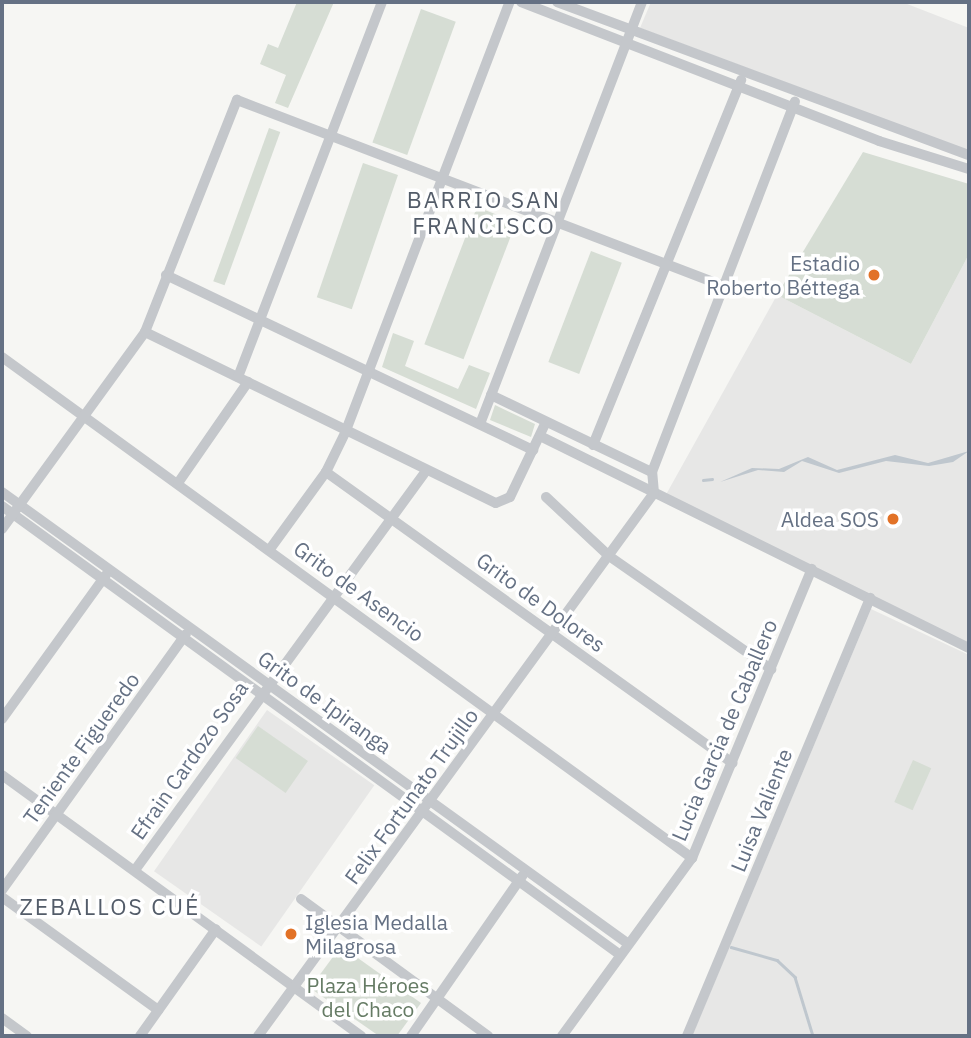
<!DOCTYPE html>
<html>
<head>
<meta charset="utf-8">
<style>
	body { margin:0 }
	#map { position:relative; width:971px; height:1038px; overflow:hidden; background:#f6f6f3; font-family:"IBM Plex Sans",sans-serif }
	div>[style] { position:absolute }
	.built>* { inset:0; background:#e7e7e6; transform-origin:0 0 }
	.green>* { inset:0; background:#d6ddd4; transform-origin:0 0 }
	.water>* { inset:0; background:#bfc7ce }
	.stream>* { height:2.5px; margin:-1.25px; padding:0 1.25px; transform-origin:1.25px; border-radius:1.25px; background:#bfc7ce }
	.minor>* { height:10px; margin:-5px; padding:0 5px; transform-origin:5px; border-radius:5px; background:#c4c7cb }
	.dots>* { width:19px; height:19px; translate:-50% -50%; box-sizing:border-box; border:4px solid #fff; border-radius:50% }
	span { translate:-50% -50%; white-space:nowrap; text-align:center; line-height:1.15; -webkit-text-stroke:7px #fff; paint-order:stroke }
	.poi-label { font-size:21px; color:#657184 }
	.right { translate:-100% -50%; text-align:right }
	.left { translate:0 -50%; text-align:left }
	.street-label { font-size:21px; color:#657184 }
	.park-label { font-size:21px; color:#657b64 }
	.neighbourhood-label { font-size:23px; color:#535c69; letter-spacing:2px }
	.frame { position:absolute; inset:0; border:4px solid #657184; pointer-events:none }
</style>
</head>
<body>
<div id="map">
	<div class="built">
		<div style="clip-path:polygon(651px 2px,902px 2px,969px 28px,969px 151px,640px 28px)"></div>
		<div style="clip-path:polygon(969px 254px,969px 645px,663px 500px,777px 295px,911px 364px)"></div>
		<div style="clip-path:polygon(871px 609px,969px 655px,969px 1036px,692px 1036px)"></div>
		<div style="left:267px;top:710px;width:131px;height:197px;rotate:35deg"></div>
	</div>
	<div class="green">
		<div style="clip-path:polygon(297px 2px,334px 2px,288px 108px,275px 103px,286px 75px,260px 64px,268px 44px,278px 48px)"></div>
		<div style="left:421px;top:9px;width:37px;height:142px;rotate:20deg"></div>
		<div style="left:269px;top:128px;width:12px;height:163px;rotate:20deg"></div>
		<div style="clip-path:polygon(863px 152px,969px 184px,969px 254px,911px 364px,777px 295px)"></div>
		<div style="left:363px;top:163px;width:37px;height:142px;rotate:19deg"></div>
		<div style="left:477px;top:207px;width:42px;height:147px;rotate:21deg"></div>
		<div style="left:591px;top:251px;width:33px;height:119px;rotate:21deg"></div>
		<div style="clip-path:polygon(393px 333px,414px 341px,405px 366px,458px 389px,469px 365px,490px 373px,476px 409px,382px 367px)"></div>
		<div style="clip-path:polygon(495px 405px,535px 424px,531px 437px,490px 420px)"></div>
		<div style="left:258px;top:726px;width:61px;height:39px;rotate:35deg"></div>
		<div style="left:913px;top:760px;width:20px;height:46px;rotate:24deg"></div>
		<div style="clip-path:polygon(341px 946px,421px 1003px,397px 1036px,379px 1036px,310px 988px)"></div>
	</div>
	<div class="water">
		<div style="clip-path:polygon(969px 451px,953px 462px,929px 466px,886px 461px,839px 473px,802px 461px,784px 472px,758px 470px,720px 482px,752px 468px,779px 469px,808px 457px,837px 470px,895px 455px,928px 463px)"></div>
	</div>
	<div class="stream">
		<div style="left:703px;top:480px;width:9px;rotate:-6deg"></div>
		<div style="left:731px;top:947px;width:48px;rotate:15.8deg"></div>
		<div style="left:777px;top:960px;width:25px;rotate:43deg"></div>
		<div style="left:795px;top:977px;width:62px;rotate:73deg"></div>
	</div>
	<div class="minor">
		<div style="left:521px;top:2px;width:384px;rotate:21.2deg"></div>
		<div style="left:879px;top:141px;width:94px;rotate:17.3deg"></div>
		<div style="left:557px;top:2px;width:439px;rotate:20.4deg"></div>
		<div style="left:166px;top:275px;width:407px;rotate:25.5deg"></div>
		<div style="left:145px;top:332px;width:390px;rotate:26deg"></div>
		<div style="left:496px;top:503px;width:15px;rotate:-23deg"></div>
		<div style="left:510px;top:497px;width:83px;rotate:-64.4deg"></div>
		<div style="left:2px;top:357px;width:853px;rotate:35.98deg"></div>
		<div style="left:238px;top:377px;width:402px;rotate:-69deg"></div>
		<div style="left:491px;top:395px;width:178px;rotate:25.6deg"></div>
		<div style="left:480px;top:424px;width:452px;rotate:-69deg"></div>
		<div style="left:540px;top:436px;width:479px;rotate:26.3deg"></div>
		<div style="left:593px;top:445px;width:394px;rotate:-67.9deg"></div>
		<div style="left:326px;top:472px;width:500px;rotate:35.6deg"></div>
		<div style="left:178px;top:483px;width:123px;rotate:-55.3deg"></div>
		<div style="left:2px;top:492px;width:771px;rotate:35.81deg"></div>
		<div style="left:654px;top:493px;width:21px;rotate:-95deg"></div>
		<div style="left:652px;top:472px;width:397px;rotate:-68.9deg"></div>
		<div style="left:546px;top:497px;width:86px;rotate:43.1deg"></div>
		<div style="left:609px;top:556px;width:198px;rotate:34.9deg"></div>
		<div style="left:2px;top:506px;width:762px;rotate:35.98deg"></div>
		<div style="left:2px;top:529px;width:243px;rotate:-54deg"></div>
		<div style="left:145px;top:332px;width:250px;rotate:-68.4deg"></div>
		<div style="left:237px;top:100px;width:518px;rotate:20.92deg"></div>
		<div style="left:270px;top:549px;width:95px;rotate:-54deg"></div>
		<div style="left:326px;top:472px;width:43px;rotate:-64deg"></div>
		<div style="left:345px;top:433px;width:462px;rotate:-69.1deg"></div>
		<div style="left:2px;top:719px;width:178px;rotate:-54.2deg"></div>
		<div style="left:2px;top:775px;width:444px;rotate:36deg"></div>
		<div style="left:135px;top:870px;width:494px;rotate:-53.9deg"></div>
		<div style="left:2px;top:890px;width:315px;rotate:-54.3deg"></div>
		<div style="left:2px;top:897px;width:193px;rotate:35.9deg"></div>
		<div style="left:301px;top:899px;width:232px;rotate:36.2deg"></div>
		<div style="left:2px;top:1018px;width:31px;rotate:36deg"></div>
		<div style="left:140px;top:1036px;width:131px;rotate:-54.6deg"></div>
		<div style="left:258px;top:1036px;width:672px;rotate:-53.9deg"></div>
		<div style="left:411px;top:1036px;width:195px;rotate:-55.2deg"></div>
		<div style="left:562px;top:1036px;width:220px;rotate:-53.9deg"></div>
		<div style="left:692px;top:858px;width:313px;rotate:-67.5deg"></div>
		<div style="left:687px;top:1036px;width:475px;rotate:-67.3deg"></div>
	</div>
	<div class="dots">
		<div style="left:874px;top:275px;background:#e27227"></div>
		<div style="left:893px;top:519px;background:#e27227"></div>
		<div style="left:291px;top:934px;background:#e27227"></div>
	</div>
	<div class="poi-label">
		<span class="right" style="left:860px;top:275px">Estadio<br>Roberto Béttega</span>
		<span class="right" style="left:879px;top:519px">Aldea SOS</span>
		<span class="left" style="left:305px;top:934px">Iglesia Medalla<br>Milagrosa</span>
	</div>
	<div class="street-label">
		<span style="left:359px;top:591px;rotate:36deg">Grito de Asencio</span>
		<span style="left:541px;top:602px;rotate:36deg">Grito de Dolores</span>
		<span style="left:325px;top:702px;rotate:36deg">Grito de Ipiranga</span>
		<span style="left:724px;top:730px;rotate:-67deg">Lucia Garcia de Caballero</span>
		<span style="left:81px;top:748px;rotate:-54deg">Teniente Figueredo</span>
		<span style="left:189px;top:760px;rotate:-55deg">Efrain Cardozo Sosa</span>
		<span style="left:411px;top:796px;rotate:-54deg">Felix Fortunato Trujillo</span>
		<span style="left:761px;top:810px;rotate:-68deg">Luisa Valiente</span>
	</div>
	<div class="park-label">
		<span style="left:368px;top:997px">Plaza Héroes<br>del Chaco</span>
	</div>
	<div class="neighbourhood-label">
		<span style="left:484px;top:212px">BARRIO SAN<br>FRANCISCO</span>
		<span style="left:110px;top:906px">ZEBALLOS CUÉ</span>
	</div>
	<div class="frame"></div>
</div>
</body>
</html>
